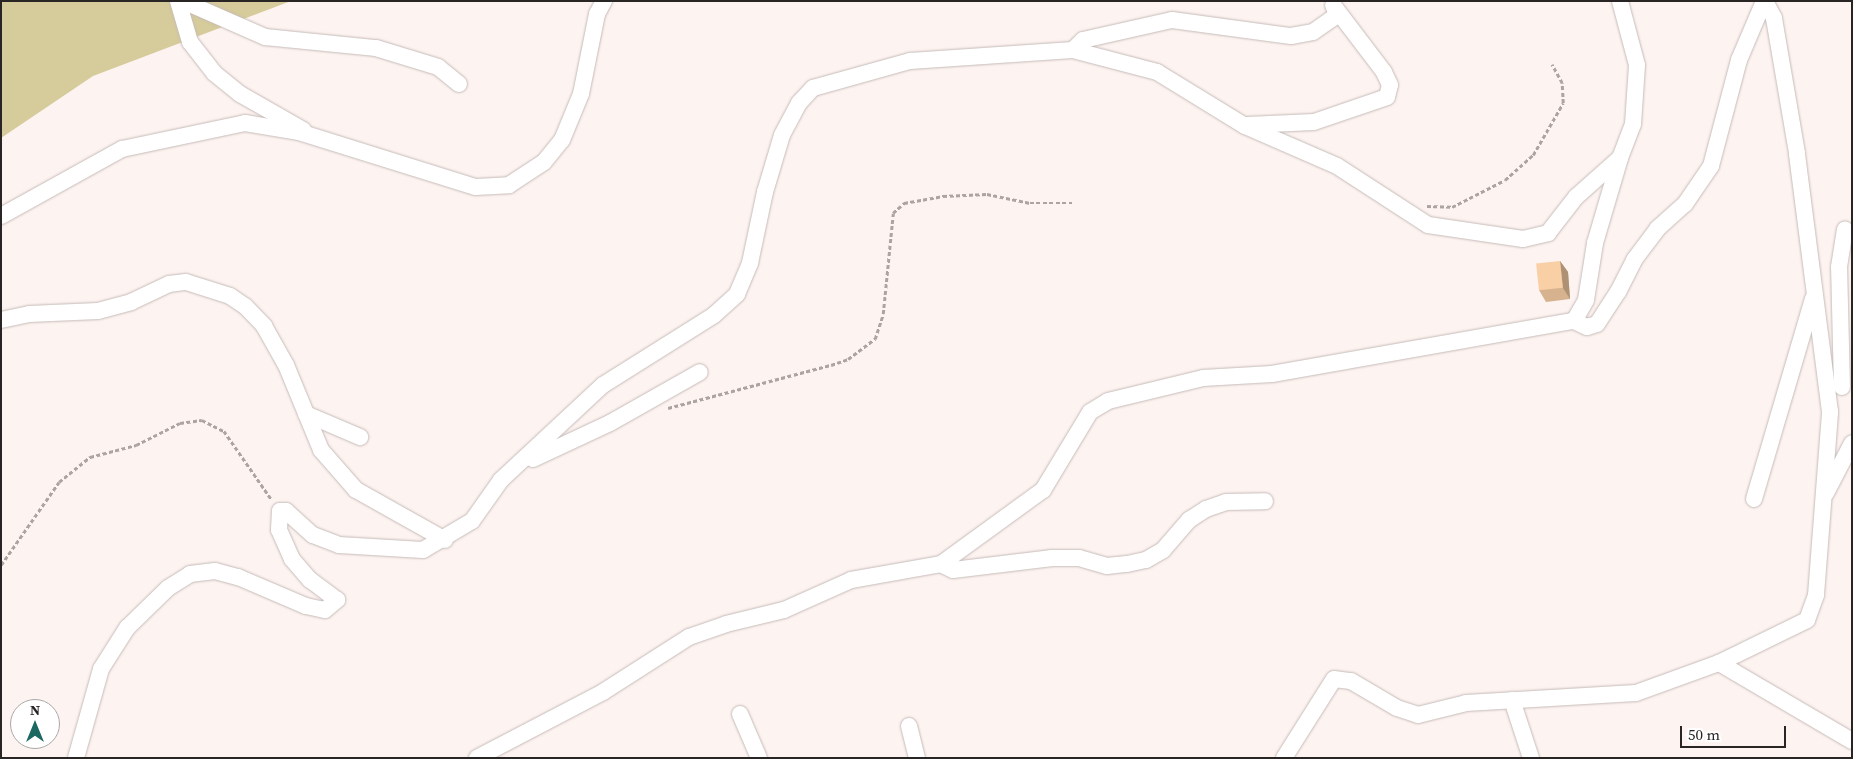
<!DOCTYPE html>
<html>
<head>
<meta charset="utf-8">
<style>
	body { margin:0 }
	#map { position:relative; width:1853px; height:759px; overflow:hidden; background:#fdf3f0; font-family:"Source Serif 4",serif }
	div>[style] { position:absolute }
	.green>* { inset:0; background:#d6cb9a }
	.path>* { height:2.5px; margin-top:-1.25px; transform-origin:0; background:repeating-linear-gradient(90deg,#aba4a1 0 4px,transparent 0 6.5px) }
	.roads { filter:drop-shadow(0 0 1px #c5bbb8) drop-shadow(0 0 1px #c5bbb8) }
	.minor>* { height:16px; margin:-8px; padding:0 8px; transform-origin:8px; border-radius:8px; background:#fff }
	.wall>* { inset:0; background:#d6b28e }
	.shaded-wall>* { inset:0; background:#ae9174 }
	.building>* { inset:0; background:#f9cfa5; transform-origin:0 0 }
	span { translate:-50% -50%; white-space:nowrap; text-align:center; line-height:1.15; -webkit-text-stroke:4px #fff; paint-order:stroke }
	.frame { position:absolute; inset:0; border:2px solid #282524; pointer-events:none }
	.north { position:absolute; left:10px; top:699px; width:50px; height:50px; box-sizing:border-box; background:#fff; border:1px solid #a9a8a7; border-radius:50%; rotate:0deg; font-size:14px; font-weight:700; line-height:20px; text-align:center; color:#282524 }
	.north::after { content:''; display:block; margin:auto; width:18px; height:22px; background:#1b6762; clip-path:polygon(50% 0,100% 100%,50% 72%,0 100%) }
	.scale { position:absolute; left:1680px; top:726px; width:106px; height:22px; box-sizing:border-box; border:2px solid #282524; border-top:0; padding-left:6px; font-size:15px; line-height:18px; white-space:nowrap; color:#282524; -webkit-text-stroke:4px #fff; paint-order:stroke }
</style>
</head>
<body>
<div id="map">
	<div class="green">
		<div style="clip-path:polygon(1px 1px,291px 1px,93px 76px,1px 138px)"></div>
	</div>
	<div class="path">
		<div style="left:1427px;top:206px;width:25px;rotate:2deg"></div>
		<div style="left:1452px;top:207px;width:59px;rotate:-27deg"></div>
		<div style="left:1505px;top:180px;width:38px;rotate:-42deg"></div>
		<div style="left:1533px;top:155px;width:60px;rotate:-60deg"></div>
		<div style="left:1563px;top:103px;width:20px;rotate:-93deg"></div>
		<div style="left:1562px;top:83px;width:21px;rotate:-119deg"></div>
		<div style="left:668px;top:408px;width:169px;rotate:-14.8deg"></div>
		<div style="left:831px;top:365px;width:18px;rotate:-19deg"></div>
		<div style="left:848px;top:359px;width:34px;rotate:-37deg"></div>
		<div style="left:875px;top:339px;width:26px;rotate:-72deg"></div>
		<div style="left:883px;top:314px;width:101px;rotate:-84.3deg"></div>
		<div style="left:893px;top:213px;width:15px;rotate:-42deg"></div>
		<div style="left:904px;top:203px;width:40px;rotate:-10deg"></div>
		<div style="left:943px;top:196px;width:44px;rotate:-2.6deg"></div>
		<div style="left:987px;top:194px;width:44px;rotate:11.8deg"></div>
		<div style="left:1030px;top:203px;width:42px"></div>
		<div style="left:1px;top:565px;width:101px;rotate:-55.1deg"></div>
		<div style="left:59px;top:482px;width:40px;rotate:-39deg"></div>
		<div style="left:90px;top:457px;width:48px;rotate:-14.6deg"></div>
		<div style="left:136px;top:445px;width:49px;rotate:-26.6deg"></div>
		<div style="left:180px;top:423px;width:22px;rotate:-8deg"></div>
		<div style="left:202px;top:420px;width:25px;rotate:27deg"></div>
		<div style="left:224px;top:431px;width:84px;rotate:55.2deg"></div>
	</div>
	<div class="roads">
		<div class="minor">
			<div style="left:178px;top:1px;width:43px;rotate:73.7deg"></div>
			<div style="left:190px;top:42px;width:39px;rotate:52deg"></div>
			<div style="left:214px;top:73px;width:33px;rotate:39deg"></div>
			<div style="left:240px;top:94px;width:73px;rotate:29.7deg"></div>
			<div style="left:183px;top:1px;width:90px;rotate:23.7deg"></div>
			<div style="left:265px;top:37px;width:112px;rotate:5.7deg"></div>
			<div style="left:376px;top:48px;width:65px;rotate:17deg"></div>
			<div style="left:438px;top:67px;width:27px;rotate:39deg"></div>
			<div style="left:1073px;top:50px;width:14px;rotate:-45deg"></div>
			<div style="left:1083px;top:40px;width:91px;rotate:-12.7deg"></div>
			<div style="left:1172px;top:20px;width:120px;rotate:7.7deg"></div>
			<div style="left:1291px;top:36px;width:22px;rotate:-10deg"></div>
			<div style="left:1313px;top:32px;width:29px;rotate:-35deg"></div>
			<div style="left:1337px;top:15px;width:9px;rotate:-111deg"></div>
			<div style="left:1247px;top:125px;width:67px;rotate:-2.6deg"></div>
			<div style="left:1314px;top:122px;width:77px;rotate:-18.9deg"></div>
			<div style="left:1387px;top:97px;width:12px;rotate:-76deg"></div>
			<div style="left:1390px;top:85px;width:14px;rotate:-115deg"></div>
			<div style="left:1384px;top:72px;width:84px;rotate:-127.3deg"></div>
			<div style="left:1px;top:216px;width:138px;rotate:-29deg"></div>
			<div style="left:122px;top:149px;width:126px;rotate:-11.9deg"></div>
			<div style="left:245px;top:123px;width:55px;rotate:9.5deg"></div>
			<div style="left:299px;top:132px;width:185px;rotate:17.3deg"></div>
			<div style="left:476px;top:187px;width:33px;rotate:-3deg"></div>
			<div style="left:509px;top:185px;width:42px;rotate:-33.3deg"></div>
			<div style="left:544px;top:162px;width:28px;rotate:-51deg"></div>
			<div style="left:562px;top:140px;width:50px;rotate:-67.6deg"></div>
			<div style="left:581px;top:94px;width:82px;rotate:-78.7deg"></div>
			<div style="left:597px;top:14px;width:15px;rotate:-62deg"></div>
			<div style="left:1px;top:320px;width:29px;rotate:-12deg"></div>
			<div style="left:29px;top:314px;width:69px;rotate:-2.5deg"></div>
			<div style="left:98px;top:311px;width:34px;rotate:-15deg"></div>
			<div style="left:131px;top:302px;width:42px;rotate:-25.3deg"></div>
			<div style="left:169px;top:284px;width:17px;rotate:-7deg"></div>
			<div style="left:186px;top:282px;width:46px;rotate:17.7deg"></div>
			<div style="left:230px;top:296px;width:18px;rotate:34deg"></div>
			<div style="left:245px;top:306px;width:28px;rotate:46deg"></div>
			<div style="left:264px;top:326px;width:45px;rotate:60.6deg"></div>
			<div style="left:286px;top:365px;width:92px;rotate:67.6deg"></div>
			<div style="left:321px;top:450px;width:53px;rotate:48.8deg"></div>
			<div style="left:356px;top:490px;width:102px;rotate:29.3deg"></div>
			<div style="left:1574px;top:321px;width:24px;rotate:-60deg"></div>
			<div style="left:1586px;top:300px;width:58px;rotate:-81deg"></div>
			<div style="left:1595px;top:243px;width:89px;rotate:-73.6deg"></div>
			<div style="left:1620px;top:158px;width:36px;rotate:-69deg"></div>
			<div style="left:1633px;top:124px;width:59px;rotate:-86.1deg"></div>
			<div style="left:1637px;top:65px;width:66px;rotate:-104.9deg"></div>
			<div style="left:1842px;top:387px;width:120px;rotate:-91.4deg"></div>
			<div style="left:1839px;top:267px;width:38px;rotate:-81deg"></div>
			<div style="left:306px;top:414px;width:59px;rotate:23.1deg"></div>
			<div style="left:533px;top:459px;width:85px;rotate:-25.1deg"></div>
			<div style="left:610px;top:423px;width:103px;rotate:-29.5deg"></div>
			<div style="left:1826px;top:493px;width:56px;rotate:-62.5deg"></div>
			<div style="left:1754px;top:499px;width:209px;rotate:-73.6deg"></div>
			<div style="left:941px;top:564px;width:13px;rotate:27deg"></div>
			<div style="left:953px;top:570px;width:100px;rotate:-6.9deg"></div>
			<div style="left:1052px;top:558px;width:27px"></div>
			<div style="left:1079px;top:558px;width:29px;rotate:16deg"></div>
			<div style="left:1107px;top:566px;width:20px;rotate:-6deg"></div>
			<div style="left:1127px;top:564px;width:19px;rotate:-12deg"></div>
			<div style="left:1146px;top:560px;width:20px;rotate:-30deg"></div>
			<div style="left:1163px;top:550px;width:40px;rotate:-49deg"></div>
			<div style="left:1189px;top:520px;width:20px;rotate:-33deg"></div>
			<div style="left:1206px;top:509px;width:21px;rotate:-19deg"></div>
			<div style="left:1226px;top:502px;width:39px;rotate:-1deg"></div>
			<div style="left:1719px;top:663px;width:154px;rotate:30.4deg"></div>
			<div style="left:1512px;top:700px;width:61px;rotate:71.9deg"></div>
			<div style="left:740px;top:714px;width:48px;rotate:66.6deg"></div>
			<div style="left:909px;top:726px;width:33px;rotate:76deg"></div>
			<div style="left:76px;top:758px;width:92px;rotate:-74.3deg"></div>
			<div style="left:101px;top:669px;width:49px;rotate:-57.6deg"></div>
			<div style="left:127px;top:628px;width:57px;rotate:-44.3deg"></div>
			<div style="left:168px;top:588px;width:26px;rotate:-32deg"></div>
			<div style="left:190px;top:574px;width:25px;rotate:-7deg"></div>
			<div style="left:215px;top:571px;width:24px;rotate:15deg"></div>
			<div style="left:238px;top:577px;width:74px;rotate:23.1deg"></div>
			<div style="left:306px;top:606px;width:19px;rotate:12deg"></div>
			<div style="left:325px;top:610px;width:16px;rotate:-40deg"></div>
			<div style="left:337px;top:600px;width:34px;rotate:-143deg"></div>
			<div style="left:310px;top:580px;width:28px;rotate:-131deg"></div>
			<div style="left:292px;top:559px;width:32px;rotate:-114deg"></div>
			<div style="left:279px;top:530px;width:19px;rotate:-87deg"></div>
			<div style="left:280px;top:511px;width:6px"></div>
			<div style="left:286px;top:511px;width:36px;rotate:42deg"></div>
			<div style="left:313px;top:535px;width:28px;rotate:21deg"></div>
			<div style="left:339px;top:545px;width:84px;rotate:3.4deg"></div>
			<div style="left:423px;top:550px;width:57px;rotate:-30.6deg"></div>
			<div style="left:472px;top:521px;width:50px;rotate:-54.7deg"></div>
			<div style="left:501px;top:480px;width:139px;rotate:-43deg"></div>
			<div style="left:603px;top:385px;width:131px;rotate:-32.2deg"></div>
			<div style="left:714px;top:315px;width:31px;rotate:-42deg"></div>
			<div style="left:737px;top:294px;width:34px;rotate:-67deg"></div>
			<div style="left:750px;top:263px;width:73px;rotate:-78.1deg"></div>
			<div style="left:765px;top:192px;width:59px;rotate:-73.4deg"></div>
			<div style="left:782px;top:135px;width:36px;rotate:-62deg"></div>
			<div style="left:799px;top:103px;width:21px;rotate:-47deg"></div>
			<div style="left:813px;top:88px;width:101px;rotate:-15.6deg"></div>
			<div style="left:910px;top:61px;width:163px;rotate:-3.9deg"></div>
			<div style="left:1073px;top:50px;width:87px;rotate:14.7deg"></div>
			<div style="left:1157px;top:72px;width:103px;rotate:31.5deg"></div>
			<div style="left:1245px;top:126px;width:100px;rotate:23.5deg"></div>
			<div style="left:1337px;top:166px;width:108px;rotate:33deg"></div>
			<div style="left:1428px;top:225px;width:96px;rotate:8.4deg"></div>
			<div style="left:1523px;top:239px;width:26px;rotate:-13deg"></div>
			<div style="left:1548px;top:233px;width:46px;rotate:-52.1deg"></div>
			<div style="left:1576px;top:197px;width:59px;rotate:-41.6deg"></div>
			<div style="left:477px;top:758px;width:142px;rotate:-27.6deg"></div>
			<div style="left:603px;top:692px;width:102px;rotate:-32.6deg"></div>
			<div style="left:689px;top:637px;width:39px;rotate:-19deg"></div>
			<div style="left:726px;top:624px;width:60px;rotate:-13.6deg"></div>
			<div style="left:784px;top:610px;width:73px;rotate:-24.1deg"></div>
			<div style="left:851px;top:580px;width:91px;rotate:-10.1deg"></div>
			<div style="left:941px;top:564px;width:126px;rotate:-36deg"></div>
			<div style="left:1043px;top:490px;width:91px;rotate:-58.9deg"></div>
			<div style="left:1090px;top:412px;width:21px;rotate:-31deg"></div>
			<div style="left:1108px;top:401px;width:98px;rotate:-13.6deg"></div>
			<div style="left:1203px;top:378px;width:69px;rotate:-3.3deg"></div>
			<div style="left:1272px;top:374px;width:307px;rotate:-10deg"></div>
			<div style="left:1574px;top:321px;width:14px;rotate:25deg"></div>
			<div style="left:1587px;top:327px;width:10px;rotate:-17deg"></div>
			<div style="left:1597px;top:324px;width:38px;rotate:-57deg"></div>
			<div style="left:1618px;top:292px;width:36px;rotate:-63deg"></div>
			<div style="left:1634px;top:260px;width:39px;rotate:-53deg"></div>
			<div style="left:1657px;top:229px;width:38px;rotate:-42deg"></div>
			<div style="left:1685px;top:204px;width:46px;rotate:-55.6deg"></div>
			<div style="left:1711px;top:166px;width:110px;rotate:-75.2deg"></div>
			<div style="left:1739px;top:60px;width:64px;rotate:-67deg"></div>
			<div style="left:1284px;top:758px;width:93px;rotate:-57.7deg"></div>
			<div style="left:1334px;top:679px;width:17px;rotate:7deg"></div>
			<div style="left:1351px;top:681px;width:53px;rotate:30.4deg"></div>
			<div style="left:1397px;top:708px;width:22px;rotate:18deg"></div>
			<div style="left:1418px;top:715px;width:49px;rotate:-14deg"></div>
			<div style="left:1466px;top:703px;width:170px;rotate:-3.4deg"></div>
			<div style="left:1636px;top:693px;width:88px;rotate:-19.9deg"></div>
			<div style="left:1719px;top:663px;width:98px;rotate:-26deg"></div>
			<div style="left:1807px;top:620px;width:27px;rotate:-70deg"></div>
			<div style="left:1816px;top:595px;width:184px;rotate:-85.6deg"></div>
			<div style="left:1830px;top:412px;width:261px;rotate:-97.3deg"></div>
			<div style="left:1797px;top:153px;width:137px;rotate:-99.7deg"></div>
			<div style="left:1774px;top:18px;width:19px;rotate:-118deg"></div>
		</div>
	</div>
	<div class="wall">
		<div style="clip-path:polygon(1560px 261px,1568px 272px,1570px 299px,1546px 302px,1539px 290px)"></div>
	</div>
	<div class="shaded-wall">
		<div style="clip-path:polygon(1560px 261px,1568px 272px,1570px 299px,1563px 288px)"></div>
	</div>
	<div class="building">
		<div style="left:1560px;top:261px;width:27px;height:24px;rotate:84deg"></div>
	</div>
	<div class="frame"></div>
	<div class="north">N</div>
	<div class="scale">50 m</div>
</div>
</body>
</html>
